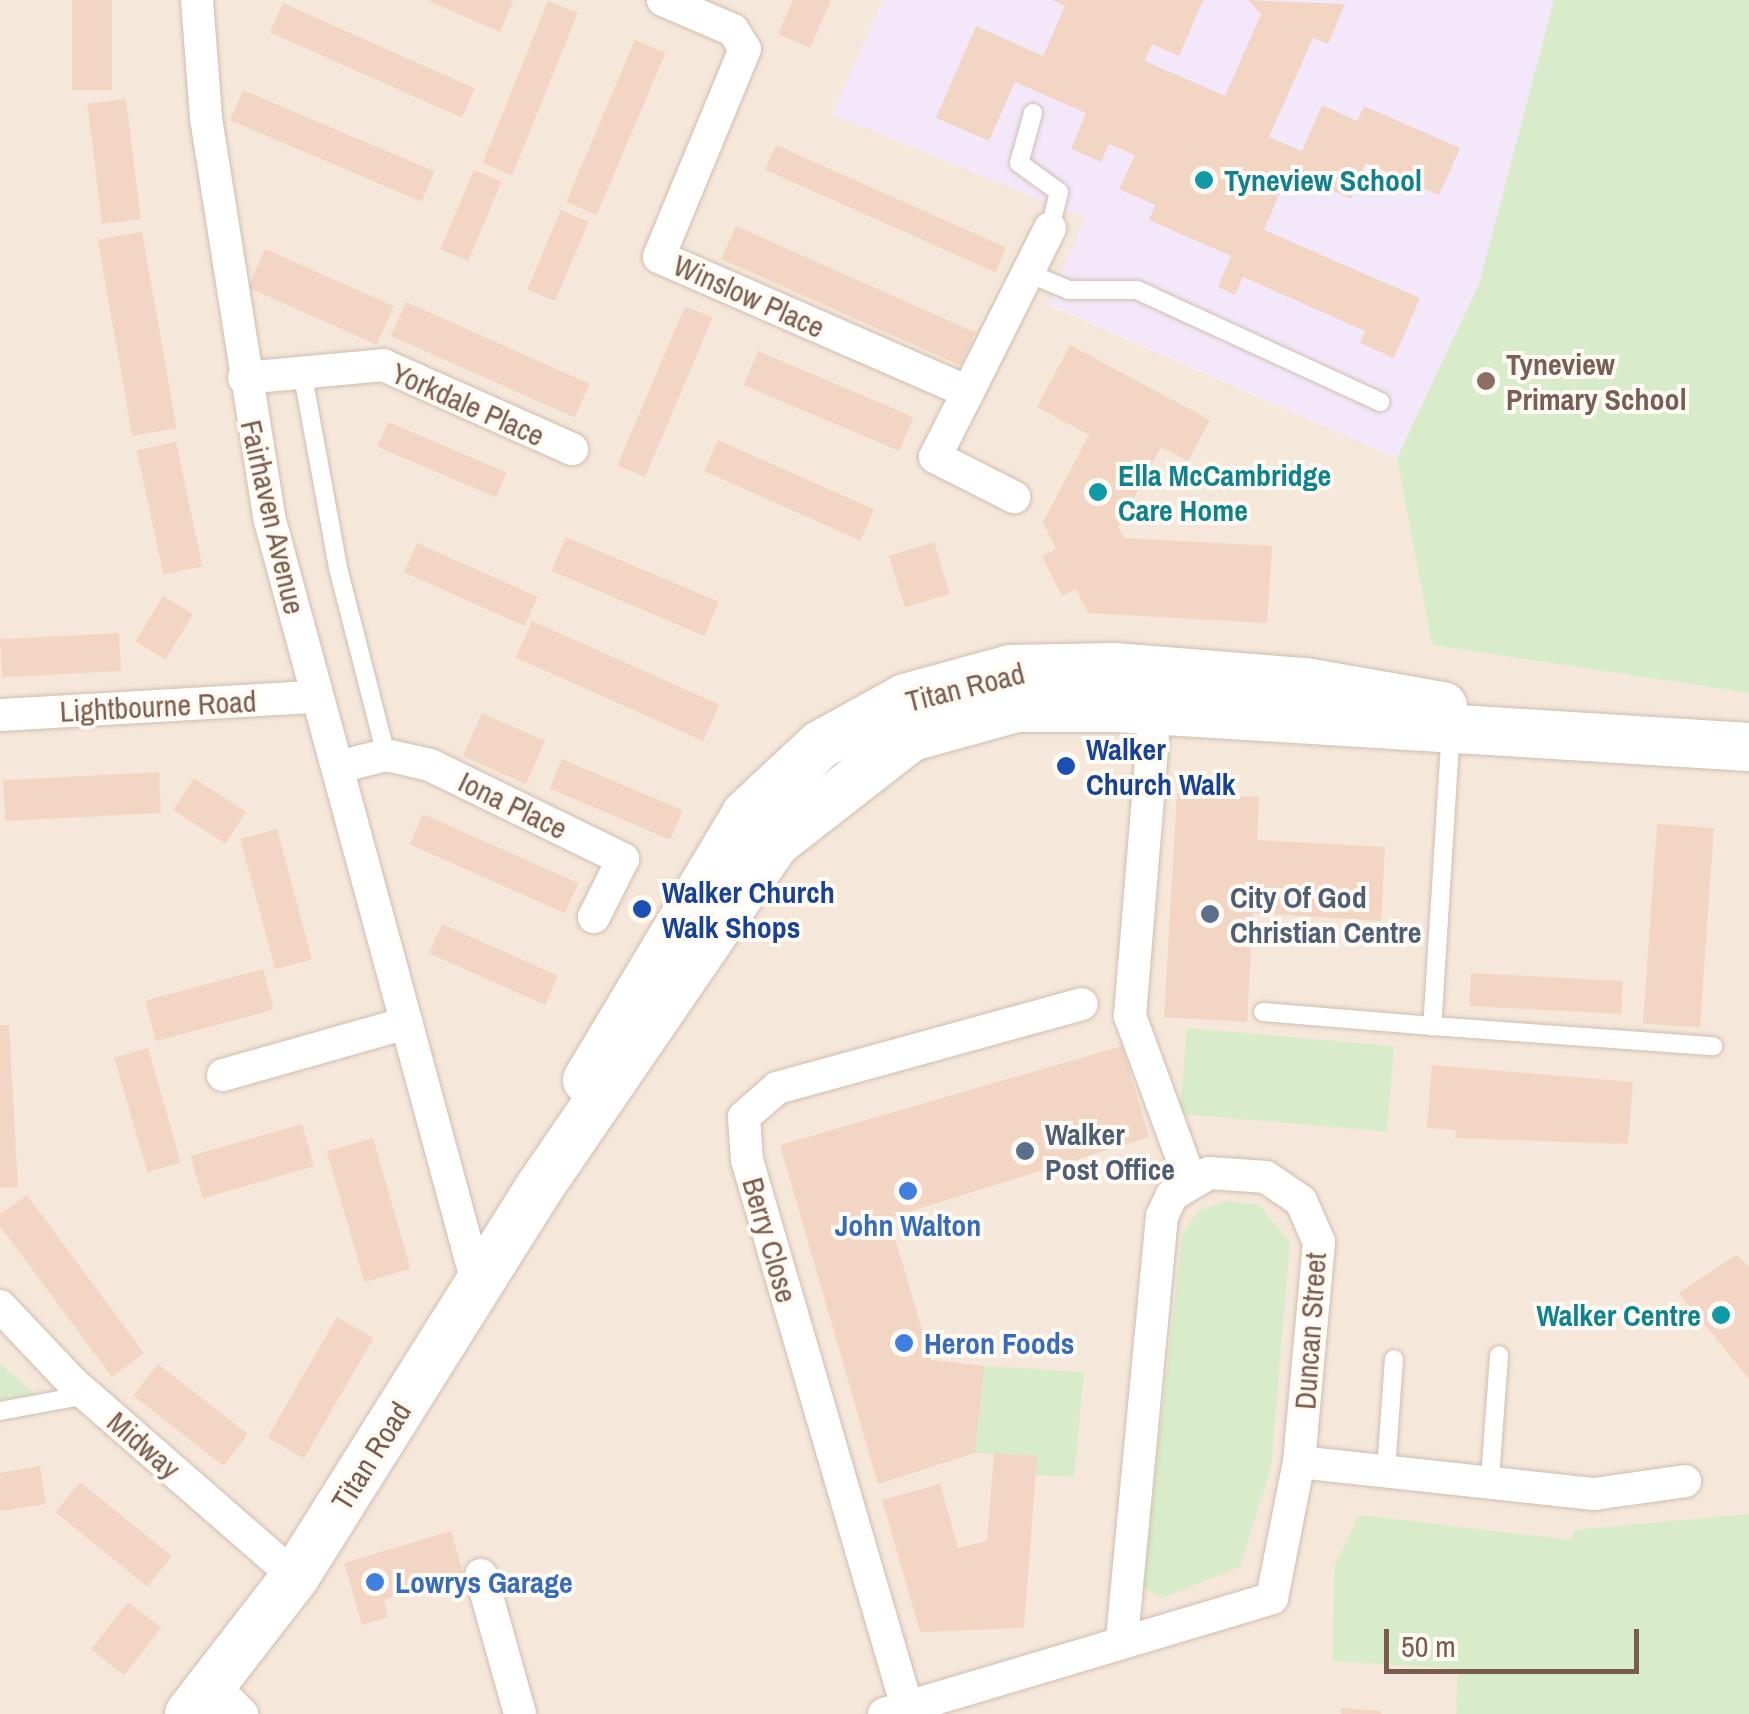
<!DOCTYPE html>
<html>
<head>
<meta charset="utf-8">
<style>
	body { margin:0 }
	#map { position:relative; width:1749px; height:1714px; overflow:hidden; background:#fdf6ec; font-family:"Archivo Narrow",sans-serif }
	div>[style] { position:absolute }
	.residential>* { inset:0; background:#f5e8da }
	.education>* { inset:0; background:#f3e8fa }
	.green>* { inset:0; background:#d8ecc9; transform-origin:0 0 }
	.building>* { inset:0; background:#f3d5c3; transform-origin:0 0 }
	.roads { filter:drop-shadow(0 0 2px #d1beb0) drop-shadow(0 0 2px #d1beb0) }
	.lane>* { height:18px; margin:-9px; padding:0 9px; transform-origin:9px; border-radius:9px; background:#fff }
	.street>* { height:32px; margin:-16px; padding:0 16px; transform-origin:16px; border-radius:16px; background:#fff }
	.secondary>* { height:48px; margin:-24px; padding:0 24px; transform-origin:24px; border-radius:24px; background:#fff }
	.dots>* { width:28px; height:28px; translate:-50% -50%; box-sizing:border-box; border:5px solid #fffaf3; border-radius:50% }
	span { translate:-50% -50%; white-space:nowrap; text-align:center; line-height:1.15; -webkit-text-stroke:8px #fffaf3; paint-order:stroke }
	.culture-label { font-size:30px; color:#0d838f; font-weight:700 }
	.left { translate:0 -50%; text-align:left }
	.right { translate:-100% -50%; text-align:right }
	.street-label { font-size:30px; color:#7a5c4d }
	.education-label { font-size:30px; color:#785e54; font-weight:700 }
	.transit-label { font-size:30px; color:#164399; font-weight:700 }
	.service-label { font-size:30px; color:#4e5e75; font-weight:700 }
	.shop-label { font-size:30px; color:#366cbe; font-weight:700 }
	.scale { position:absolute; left:1384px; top:1629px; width:255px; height:45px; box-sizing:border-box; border:5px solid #7a5c4d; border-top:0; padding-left:12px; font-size:30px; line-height:35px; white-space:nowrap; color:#7a5c4d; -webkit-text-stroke:8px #fffaf3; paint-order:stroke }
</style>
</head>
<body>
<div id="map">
	<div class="residential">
		<div style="clip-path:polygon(0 0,883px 0,833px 114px,1085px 218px,1049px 305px,1397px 458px,1432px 645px,1749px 693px,1749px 1714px,0 1714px)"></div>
	</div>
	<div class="education">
		<div style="clip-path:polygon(883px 0,1749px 0,1749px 693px,1432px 645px,1397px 458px,1048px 304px,1085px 218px,832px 114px)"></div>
	</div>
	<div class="green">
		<div style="clip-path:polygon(1554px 0,1749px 0,1749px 693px,1432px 645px,1397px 458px,1479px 284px)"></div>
		<div style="left:1187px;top:1028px;width:208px;height:86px;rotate:5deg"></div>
		<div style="clip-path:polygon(1227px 1201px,1259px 1205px,1290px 1242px,1271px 1467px,1240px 1567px,1162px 1598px,1143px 1587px,1182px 1235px,1198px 1211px)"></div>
		<div style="clip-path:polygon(0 1363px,35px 1394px,0 1400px)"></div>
		<div style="clip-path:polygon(984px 1366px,1084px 1372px,1074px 1477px,1036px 1475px,1037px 1456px,975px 1453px)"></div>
		<div style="clip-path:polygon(1749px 1514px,1749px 1714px,1456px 1714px,1458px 1669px,1333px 1661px,1334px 1567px,1359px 1515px,1571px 1540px,1574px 1530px)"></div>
	</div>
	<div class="building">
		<div style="left:72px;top:0;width:40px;height:90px"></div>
		<div style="clip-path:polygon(427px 0,510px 0,513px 1px,500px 32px)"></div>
		<div style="clip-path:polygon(793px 0,831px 0,810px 48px,778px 34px)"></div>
		<div style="clip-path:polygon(1052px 0,1203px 0,1179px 56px,1152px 44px,1145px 61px,1225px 96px,1261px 14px,1248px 0,1345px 4px,1328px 44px,1313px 38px,1269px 137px,1302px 151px,1322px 105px,1357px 121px,1364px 106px,1460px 148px,1439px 195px,1366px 163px,1351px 199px,1289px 171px,1264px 230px,1420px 298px,1394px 358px,1360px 343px,1365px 331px,1243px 277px,1235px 295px,1218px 287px,1231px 256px,1149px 220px,1155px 205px,1119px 189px,1135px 155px,1109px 144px,1101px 162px,1071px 149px,1086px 113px,1015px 82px,989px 141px,936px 118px,976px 26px,1043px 56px,1065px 6px)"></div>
		<div style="left:548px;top:1px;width:32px;height:175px;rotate:22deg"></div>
		<div style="left:283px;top:3px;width:210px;height:32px;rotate:24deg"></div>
		<div style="left:635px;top:40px;width:33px;height:176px;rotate:23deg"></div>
		<div style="left:243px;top:90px;width:208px;height:33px;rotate:23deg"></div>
		<div style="left:126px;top:99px;width:121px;height:39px;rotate:83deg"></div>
		<div style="left:776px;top:145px;width:252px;height:27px;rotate:24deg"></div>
		<div style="left:474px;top:170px;width:30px;height:86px;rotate:23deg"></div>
		<div style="left:561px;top:210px;width:30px;height:86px;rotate:23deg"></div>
		<div style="left:736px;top:226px;width:262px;height:36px;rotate:24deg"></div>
		<div style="left:142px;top:232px;width:199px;height:45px;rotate:80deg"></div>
		<div style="left:265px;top:249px;width:141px;height:42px;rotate:24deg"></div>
		<div style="left:406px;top:302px;width:201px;height:37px;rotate:24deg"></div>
		<div style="left:685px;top:306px;width:30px;height:173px;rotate:23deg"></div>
		<div style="clip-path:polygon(1070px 345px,1210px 420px,1188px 461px,1161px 447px,1118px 527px,1124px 538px,1272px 546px,1267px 623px,1088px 613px,1076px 589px,1062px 596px,1042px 556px,1056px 549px,1043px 522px,1089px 435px,1037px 407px)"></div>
		<div style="left:758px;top:351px;width:169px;height:37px;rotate:23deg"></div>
		<div style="left:388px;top:422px;width:129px;height:27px;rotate:23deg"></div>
		<div style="left:718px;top:440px;width:171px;height:34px;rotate:24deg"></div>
		<div style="left:176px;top:442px;width:127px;height:40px;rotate:78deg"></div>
		<div style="left:566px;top:537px;width:166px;height:37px;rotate:23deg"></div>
		<div style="left:934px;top:542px;width:54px;height:47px;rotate:73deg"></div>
		<div style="left:417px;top:543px;width:132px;height:32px;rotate:24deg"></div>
		<div style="left:163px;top:596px;width:35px;height:53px;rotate:31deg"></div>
		<div style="left:532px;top:621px;width:205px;height:40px;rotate:24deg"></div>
		<div style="left:119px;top:633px;width:38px;height:119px;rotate:87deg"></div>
		<div style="left:482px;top:713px;width:69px;height:47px;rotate:24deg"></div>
		<div style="left:562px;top:759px;width:131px;height:32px;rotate:23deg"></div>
		<div style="left:159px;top:772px;width:41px;height:156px;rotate:87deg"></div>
		<div style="left:194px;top:778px;width:62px;height:38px;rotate:33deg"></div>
		<div style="clip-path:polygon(1177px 793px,1259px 797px,1257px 840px,1385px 847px,1381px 921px,1253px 913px,1247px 1022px,1164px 1017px)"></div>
		<div style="left:423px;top:814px;width:170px;height:33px;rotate:24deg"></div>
		<div style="left:1657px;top:824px;width:57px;height:200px;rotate:4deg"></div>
		<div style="left:277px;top:829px;width:135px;height:38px;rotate:75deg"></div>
		<div style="left:442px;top:924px;width:127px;height:32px;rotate:24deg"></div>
		<div style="left:263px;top:969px;width:42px;height:122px;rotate:75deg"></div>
		<div style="left:1471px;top:973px;width:152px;height:33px;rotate:3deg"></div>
		<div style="clip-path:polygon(0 1025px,9px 1025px,18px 1187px,0 1188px)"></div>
		<div style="clip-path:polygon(1122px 1046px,1149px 1137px,889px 1218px,931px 1360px,984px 1366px,975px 1453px,878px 1484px,780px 1145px)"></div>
		<div style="left:148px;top:1048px;width:119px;height:35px;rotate:74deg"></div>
		<div style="clip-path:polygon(1432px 1065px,1633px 1082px,1628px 1144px,1455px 1138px,1456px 1130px,1427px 1128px)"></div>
		<div style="left:302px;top:1124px;width:44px;height:116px;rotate:74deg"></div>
		<div style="left:373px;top:1138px;width:136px;height:48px;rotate:74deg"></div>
		<div style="clip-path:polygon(27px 1195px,144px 1353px,112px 1377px,0 1226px,0 1214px)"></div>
		<div style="clip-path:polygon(1736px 1255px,1749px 1267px,1749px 1379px,1679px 1293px)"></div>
		<div style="left:337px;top:1317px;width:42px;height:139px;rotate:30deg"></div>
		<div style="left:158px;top:1364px;width:114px;height:40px;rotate:38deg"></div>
		<div style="clip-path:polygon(994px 1453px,1037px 1456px,1024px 1628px,920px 1632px,882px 1500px,940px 1484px,958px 1548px,987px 1541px)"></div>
		<div style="clip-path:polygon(40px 1466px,46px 1504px,0 1511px,0 1473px)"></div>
		<div style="left:80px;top:1482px;width:118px;height:39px;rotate:39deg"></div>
		<div style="clip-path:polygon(451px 1531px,464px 1576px,384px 1600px,388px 1617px,362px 1625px,344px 1563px)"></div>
		<div style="left:128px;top:1602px;width:42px;height:60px;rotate:38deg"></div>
		<div style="clip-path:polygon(1341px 1708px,1381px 1711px,1381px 1714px,1341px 1714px)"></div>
	</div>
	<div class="roads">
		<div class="lane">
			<div style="left:1033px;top:113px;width:52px;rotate:105.6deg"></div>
			<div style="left:1019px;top:163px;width:49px;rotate:35.9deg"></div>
			<div style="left:1059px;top:192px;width:37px;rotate:104deg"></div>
			<div style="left:1028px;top:273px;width:44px;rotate:22.5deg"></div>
			<div style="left:1069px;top:290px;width:68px"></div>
			<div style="left:1137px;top:290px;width:268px;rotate:24.7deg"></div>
			<div style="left:302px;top:371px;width:200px;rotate:79.6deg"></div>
			<div style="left:338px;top:568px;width:193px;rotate:75.6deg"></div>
			<div style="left:1451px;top:728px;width:299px;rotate:93.6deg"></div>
			<div style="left:1432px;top:1026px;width:282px;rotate:4.1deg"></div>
			<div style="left:1263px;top:1012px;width:170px;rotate:4.7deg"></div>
			<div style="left:0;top:1411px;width:87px;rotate:-10.5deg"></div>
			<div style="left:1386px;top:1470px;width:111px;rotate:-85.9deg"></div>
			<div style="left:1490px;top:1479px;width:124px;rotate:-85.8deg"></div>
		</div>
		<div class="street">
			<div style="left:197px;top:0;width:118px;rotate:85.6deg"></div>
			<div style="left:206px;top:118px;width:404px;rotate:81deg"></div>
			<div style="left:269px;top:517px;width:797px;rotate:74.8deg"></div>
			<div style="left:663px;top:0;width:76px;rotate:23.2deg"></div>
			<div style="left:733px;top:30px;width:22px;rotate:58deg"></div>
			<div style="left:745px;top:49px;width:225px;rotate:112.5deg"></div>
			<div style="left:659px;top:257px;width:337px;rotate:23.6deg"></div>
			<div style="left:968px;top:392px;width:183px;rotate:-63.4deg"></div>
			<div style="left:244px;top:378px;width:140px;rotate:-5.3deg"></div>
			<div style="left:383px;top:365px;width:207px;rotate:24deg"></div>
			<div style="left:968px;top:392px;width:73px;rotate:116.9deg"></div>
			<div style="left:935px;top:457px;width:89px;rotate:26.9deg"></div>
			<div style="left:1155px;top:712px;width:305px;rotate:94.7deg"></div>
			<div style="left:1130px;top:1016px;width:175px;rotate:69.9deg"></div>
			<div style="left:0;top:715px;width:317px;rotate:-3.3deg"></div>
			<div style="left:338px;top:767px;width:49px;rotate:-14deg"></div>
			<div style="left:386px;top:755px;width:45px;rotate:12.8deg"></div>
			<div style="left:430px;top:765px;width:215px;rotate:26deg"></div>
			<div style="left:623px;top:859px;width:65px;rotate:116.6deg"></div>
			<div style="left:223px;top:1075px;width:191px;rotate:-15.8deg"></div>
			<div style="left:0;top:1306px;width:106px;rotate:46.5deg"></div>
			<div style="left:73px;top:1383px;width:295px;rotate:41.1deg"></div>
			<div style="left:1299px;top:1462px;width:297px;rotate:6.2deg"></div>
			<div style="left:1594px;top:1494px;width:92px;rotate:-8.1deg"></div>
			<div style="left:481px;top:1575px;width:144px;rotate:74.3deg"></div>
			<div style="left:216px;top:1688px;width:37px;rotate:45deg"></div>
			<div style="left:907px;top:1707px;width:570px;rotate:-106.3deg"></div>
			<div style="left:747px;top:1160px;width:43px;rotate:-94deg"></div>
			<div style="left:744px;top:1117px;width:44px;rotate:-41.3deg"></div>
			<div style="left:777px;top:1088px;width:316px;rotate:-15.4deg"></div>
			<div style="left:884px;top:1714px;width:405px;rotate:-16.6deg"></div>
			<div style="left:1272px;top:1598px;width:139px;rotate:-78.8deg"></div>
			<div style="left:1299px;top:1462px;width:221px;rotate:-84.8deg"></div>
			<div style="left:1319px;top:1242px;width:45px;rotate:-113.7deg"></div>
			<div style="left:1301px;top:1201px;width:42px;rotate:-145.6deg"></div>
			<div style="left:1266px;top:1177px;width:57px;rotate:-176deg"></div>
			<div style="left:1209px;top:1173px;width:43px;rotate:149.3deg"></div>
			<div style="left:1172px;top:1195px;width:23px;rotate:115deg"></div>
			<div style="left:1162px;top:1216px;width:426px;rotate:95.4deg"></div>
		</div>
		<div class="secondary">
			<div style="left:587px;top:1080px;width:310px;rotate:-59.1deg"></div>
			<div style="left:746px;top:814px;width:101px;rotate:-43deg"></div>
			<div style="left:820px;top:745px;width:97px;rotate:-28.9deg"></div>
			<div style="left:905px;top:698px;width:109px;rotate:-15.4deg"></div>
			<div style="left:1010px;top:669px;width:104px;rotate:-1.1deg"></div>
			<div style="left:1114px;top:667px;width:192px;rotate:4.5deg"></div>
			<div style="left:1305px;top:682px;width:140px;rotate:9.9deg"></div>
			<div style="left:189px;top:1714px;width:173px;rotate:-52.3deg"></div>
			<div style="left:295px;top:1577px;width:459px;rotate:-57.9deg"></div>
			<div style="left:539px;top:1188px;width:418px;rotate:-55.6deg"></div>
			<div style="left:775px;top:843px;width:172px;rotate:-37.9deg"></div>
			<div style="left:911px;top:737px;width:109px;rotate:-15.4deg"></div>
			<div style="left:1016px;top:708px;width:101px"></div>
			<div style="left:1117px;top:708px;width:633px;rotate:3.53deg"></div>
		</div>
	</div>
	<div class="dots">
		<div style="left:1204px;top:180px;background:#0f9aa8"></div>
		<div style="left:1486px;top:381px;background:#8d6e63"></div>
		<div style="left:1098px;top:492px;background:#0f9aa8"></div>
		<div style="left:1066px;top:766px;background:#1a4fb4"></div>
		<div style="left:642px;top:909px;background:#1a4fb4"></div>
		<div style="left:1210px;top:914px;background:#5c6f8a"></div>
		<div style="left:1025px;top:1151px;background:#5c6f8a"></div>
		<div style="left:908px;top:1191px;background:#3f7fe0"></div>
		<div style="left:1721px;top:1315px;background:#0f9aa8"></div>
		<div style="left:904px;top:1343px;background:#3f7fe0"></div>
		<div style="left:375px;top:1582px;background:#3f7fe0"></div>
	</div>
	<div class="culture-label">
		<span class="left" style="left:1224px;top:180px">Tyneview School</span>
		<span class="left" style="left:1118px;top:492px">Ella McCambridge<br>Care Home</span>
		<span class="right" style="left:1701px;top:1315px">Walker Centre</span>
	</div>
	<div class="street-label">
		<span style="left:749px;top:296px;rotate:24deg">Winslow Place</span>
		<span style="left:468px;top:404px;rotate:24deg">Yorkdale Place</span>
		<span style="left:273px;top:517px;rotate:77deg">Fairhaven Avenue</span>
		<span style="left:965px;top:687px;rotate:-14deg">Titan Road</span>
		<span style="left:158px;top:706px;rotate:-3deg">Lightbourne Road</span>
		<span style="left:513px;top:805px;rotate:26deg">Iona Place</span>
		<span style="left:770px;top:1240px;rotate:74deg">Berry Close</span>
		<span style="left:1310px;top:1331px;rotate:-86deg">Duncan Street</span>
		<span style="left:144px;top:1445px;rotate:41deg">Midway</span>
		<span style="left:371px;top:1456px;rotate:-58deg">Titan Road</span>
	</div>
	<div class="education-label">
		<span class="left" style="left:1506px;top:381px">Tyneview<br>Primary School</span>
	</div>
	<div class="transit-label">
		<span class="left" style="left:1086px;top:766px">Walker<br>Church Walk</span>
		<span class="left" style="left:662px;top:909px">Walker Church<br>Walk Shops</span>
	</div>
	<div class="service-label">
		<span class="left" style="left:1230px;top:914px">City Of God<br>Christian Centre</span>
		<span class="left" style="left:1045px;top:1151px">Walker<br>Post Office</span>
	</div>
	<div class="shop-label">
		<span style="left:908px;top:1225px">John Walton</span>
		<span class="left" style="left:924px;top:1343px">Heron Foods</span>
		<span class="left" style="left:395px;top:1582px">Lowrys Garage</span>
	</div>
	<div class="scale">50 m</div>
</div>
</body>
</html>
